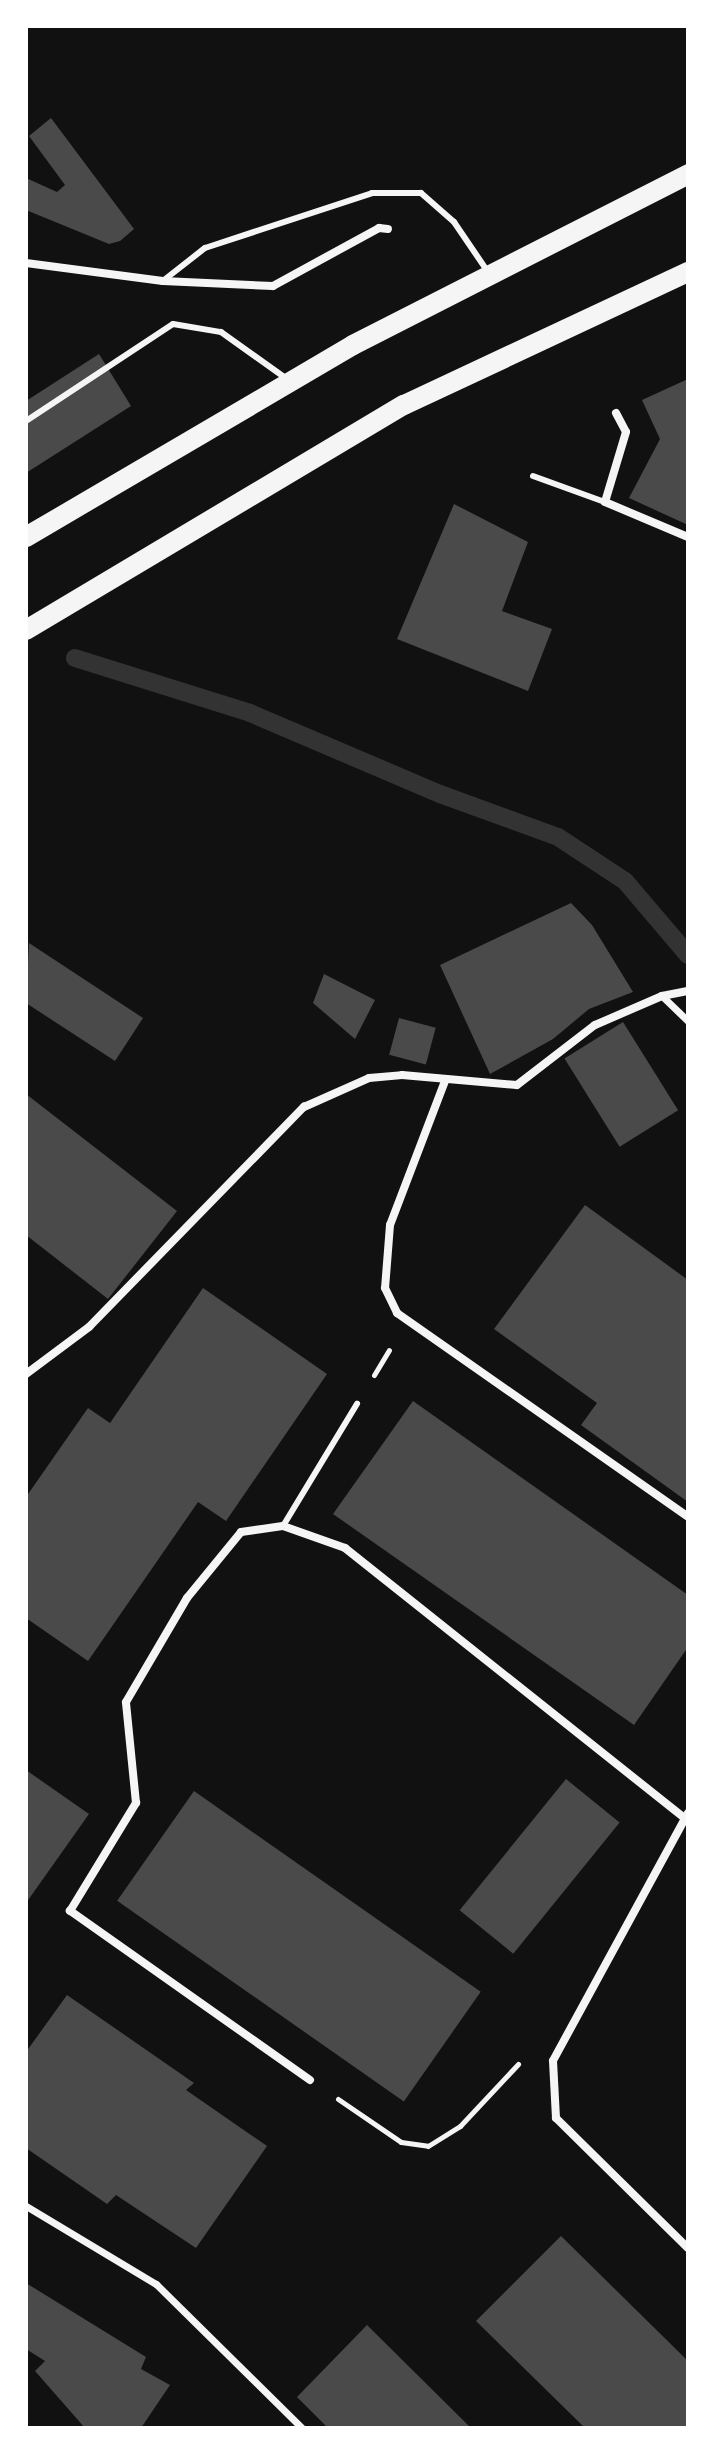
<!DOCTYPE html>
<html>
<head>
<meta charset="utf-8">
<style>
	body { margin:0 }
	#map { position:relative; width:714px; height:2454px; overflow:hidden; background:#111; font-family:"Sofia Sans Condensed",sans-serif }
	div>[style] { position:absolute }
	.stream>* { height:18px; margin:-9px; padding:0 9px; transform-origin:9px; border-radius:9px; background:#333 }
	.building>* { inset:0; background:#4a4a4a; transform-origin:0 0 }
	.path>* { height:5px; margin:-2.5px; padding:0 2.5px; transform-origin:2.5px; border-radius:2.5px; background:#f5f5f5 }
	.service>* { height:6px; margin:-3px; padding:0 3px; transform-origin:3px; border-radius:3px; background:#f5f5f5 }
	.pedestrian>* { height:7px; margin:-3.5px; padding:0 3.5px; transform-origin:3.5px; border-radius:3.5px; background:#f5f5f5 }
	.minor>* { height:8px; margin:-4px; padding:0 4px; transform-origin:4px; border-radius:4px; background:#f5f5f5 }
	.primary>* { height:20px; margin:-10px; padding:0 10px; transform-origin:10px; border-radius:10px; background:#f5f5f5 }
	span { translate:-50% -50%; white-space:nowrap; text-align:center; line-height:1.15; -webkit-text-stroke:7px #fff; paint-order:stroke }
	.frame { position:absolute; inset:0; border:28px solid #fff; pointer-events:none }
</style>
</head>
<body>
<div id="map">
	<div class="stream">
		<div style="left:75px;top:658px;width:183px;rotate:17.4deg"></div>
		<div style="left:250px;top:713px;width:207px;rotate:23.1deg"></div>
		<div style="left:440px;top:794px;width:126px;rotate:20deg"></div>
		<div style="left:558px;top:837px;width:80px;rotate:33.3deg"></div>
		<div style="left:625px;top:881px;width:97px;rotate:49.6deg"></div>
	</div>
	<div class="building">
		<div style="clip-path:polygon(51px 118px,134px 229px,120px 241px,109px 244px,26px 210px,26px 178px,57px 192px,65px 185px,29px 136px)"></div>
		<div style="clip-path:polygon(99px 354px,131px 406px,26px 473px,26px 401px)"></div>
		<div style="clip-path:polygon(688px 379px,688px 525px,629px 498px,660px 439px,642px 400px)"></div>
		<div style="clip-path:polygon(454px 504px,528px 542px,502px 611px,552px 629px,528px 691px,397px 639px)"></div>
		<div style="clip-path:polygon(571px 903px,592px 925px,633px 992px,589px 1009px,553px 1039px,490px 1074px,440px 965px)"></div>
		<div style="clip-path:polygon(29px 943px,143px 1018px,115px 1061px,26px 1003px)"></div>
		<div style="clip-path:polygon(324px 974px,375px 1000px,355px 1039px,313px 1003px)"></div>
		<div style="left:399px;top:1018px;width:38px;height:38px;rotate:15deg"></div>
		<div style="left:623px;top:1022px;width:104px;height:69px;rotate:58deg"></div>
		<div style="clip-path:polygon(26px 1094px,177px 1211px,108px 1299px,26px 1235px)"></div>
		<div style="clip-path:polygon(585px 1205px,688px 1280px,688px 1502px,581px 1425px,597px 1403px,494px 1329px)"></div>
		<div style="clip-path:polygon(203px 1288px,327px 1374px,226px 1521px,198px 1502px,88px 1661px,26px 1618px,26px 1497px,88px 1408px,110px 1423px)"></div>
		<div style="clip-path:polygon(413px 1401px,688px 1595px,688px 1647px,634px 1725px,333px 1514px)"></div>
		<div style="clip-path:polygon(26px 1770px,89px 1814px,26px 1903px)"></div>
		<div style="left:566px;top:1779px;width:69px;height:169px;rotate:39deg"></div>
		<div style="left:194px;top:1791px;width:350px;height:134px;rotate:35deg"></div>
		<div style="clip-path:polygon(67px 1995px,194px 2083px,186px 2090px,267px 2146px,196px 2248px,116px 2195px,107px 2204px,26px 2148px,26px 2052px)"></div>
		<div style="clip-path:polygon(561px 2236px,688px 2361px,688px 2428px,585px 2428px,476px 2321px)"></div>
		<div style="clip-path:polygon(26px 2283px,146px 2357px,141px 2369px,170px 2385px,141px 2428px,85px 2428px,35px 2371px,45px 2361px,26px 2349px)"></div>
		<div style="clip-path:polygon(367px 2325px,471px 2428px,328px 2428px,297px 2397px)"></div>
	</div>
	<div class="path">
		<div style="left:374px;top:1375px;width:29px;rotate:-59deg"></div>
		<div style="left:338px;top:2099px;width:76px;rotate:34.3deg"></div>
		<div style="left:401px;top:2142px;width:27px;rotate:8deg"></div>
		<div style="left:428px;top:2146px;width:38px;rotate:-32deg"></div>
		<div style="left:460px;top:2126px;width:85px;rotate:-46.9deg"></div>
	</div>
	<div class="service">
		<div style="left:164px;top:280px;width:52px;rotate:-38deg"></div>
		<div style="left:205px;top:248px;width:176px;rotate:-18.2deg"></div>
		<div style="left:372px;top:193px;width:49px"></div>
		<div style="left:421px;top:193px;width:44px;rotate:41.3deg"></div>
		<div style="left:454px;top:222px;width:60px;rotate:55.8deg"></div>
		<div style="left:26px;top:421px;width:176px;rotate:-33.4deg"></div>
		<div style="left:173px;top:324px;width:49px;rotate:9.5deg"></div>
		<div style="left:221px;top:332px;width:81px;rotate:35.5deg"></div>
		<div style="left:533px;top:476px;width:77px;rotate:19.9deg"></div>
		<div style="left:283px;top:1526px;width:143px;rotate:-58.8deg"></div>
	</div>
	<div class="pedestrian">
		<div style="left:662px;top:996px;width:36px;rotate:44deg"></div>
		<div style="left:26px;top:2206px;width:152px;rotate:31deg"></div>
		<div style="left:156px;top:2284px;width:205px;rotate:44.6deg"></div>
	</div>
	<div class="minor">
		<div style="left:26px;top:263px;width:138px;rotate:7.5deg"></div>
		<div style="left:163px;top:281px;width:110px;rotate:2.6deg"></div>
		<div style="left:273px;top:286px;width:121px;rotate:-28.7deg"></div>
		<div style="left:379px;top:228px;width:9px;rotate:6deg"></div>
		<div style="left:616px;top:413px;width:21px;rotate:62deg"></div>
		<div style="left:626px;top:432px;width:73px;rotate:106.7deg"></div>
		<div style="left:605px;top:502px;width:90px;rotate:22.9deg"></div>
		<div style="left:445px;top:1081px;width:154px;rotate:110.9deg"></div>
		<div style="left:390px;top:1225px;width:63px;rotate:94.5deg"></div>
		<div style="left:385px;top:1288px;width:28px;rotate:64deg"></div>
		<div style="left:397px;top:1313px;width:355px;rotate:35deg"></div>
		<div style="left:26px;top:1374px;width:79px;rotate:-36.7deg"></div>
		<div style="left:89px;top:1327px;width:308px;rotate:-45.7deg"></div>
		<div style="left:304px;top:1107px;width:71px;rotate:-24deg"></div>
		<div style="left:369px;top:1078px;width:33px;rotate:-5deg"></div>
		<div style="left:402px;top:1075px;width:115px;rotate:5deg"></div>
		<div style="left:517px;top:1085px;width:98px;rotate:-37.6deg"></div>
		<div style="left:595px;top:1025px;width:73px;rotate:-23.4deg"></div>
		<div style="left:662px;top:996px;width:26px;rotate:-11deg"></div>
		<div style="left:688px;top:1813px;width:282px;rotate:118.6deg"></div>
		<div style="left:553px;top:2061px;width:57px;rotate:87deg"></div>
		<div style="left:556px;top:2118px;width:185px;rotate:44.6deg"></div>
		<div style="left:310px;top:2080px;width:294px;rotate:-144.8deg"></div>
		<div style="left:70px;top:1911px;width:127px;rotate:-58.6deg"></div>
		<div style="left:136px;top:1803px;width:101px;rotate:-95.7deg"></div>
		<div style="left:126px;top:1702px;width:121px;rotate:-59.6deg"></div>
		<div style="left:187px;top:1598px;width:85px;rotate:-50.7deg"></div>
		<div style="left:241px;top:1532px;width:42px;rotate:-8.1deg"></div>
		<div style="left:283px;top:1526px;width:66px;rotate:19.5deg"></div>
		<div style="left:345px;top:1548px;width:438px;rotate:38.5deg"></div>
	</div>
	<div class="primary">
		<div style="left:26px;top:537px;width:379px;rotate:-30.4deg"></div>
		<div style="left:353px;top:345px;width:376px;rotate:-27deg"></div>
		<div style="left:26px;top:630px;width:440px;rotate:-30.8deg"></div>
		<div style="left:404px;top:405px;width:314px;rotate:-25.1deg"></div>
	</div>
	<div class="frame"></div>
</div>
</body>
</html>
